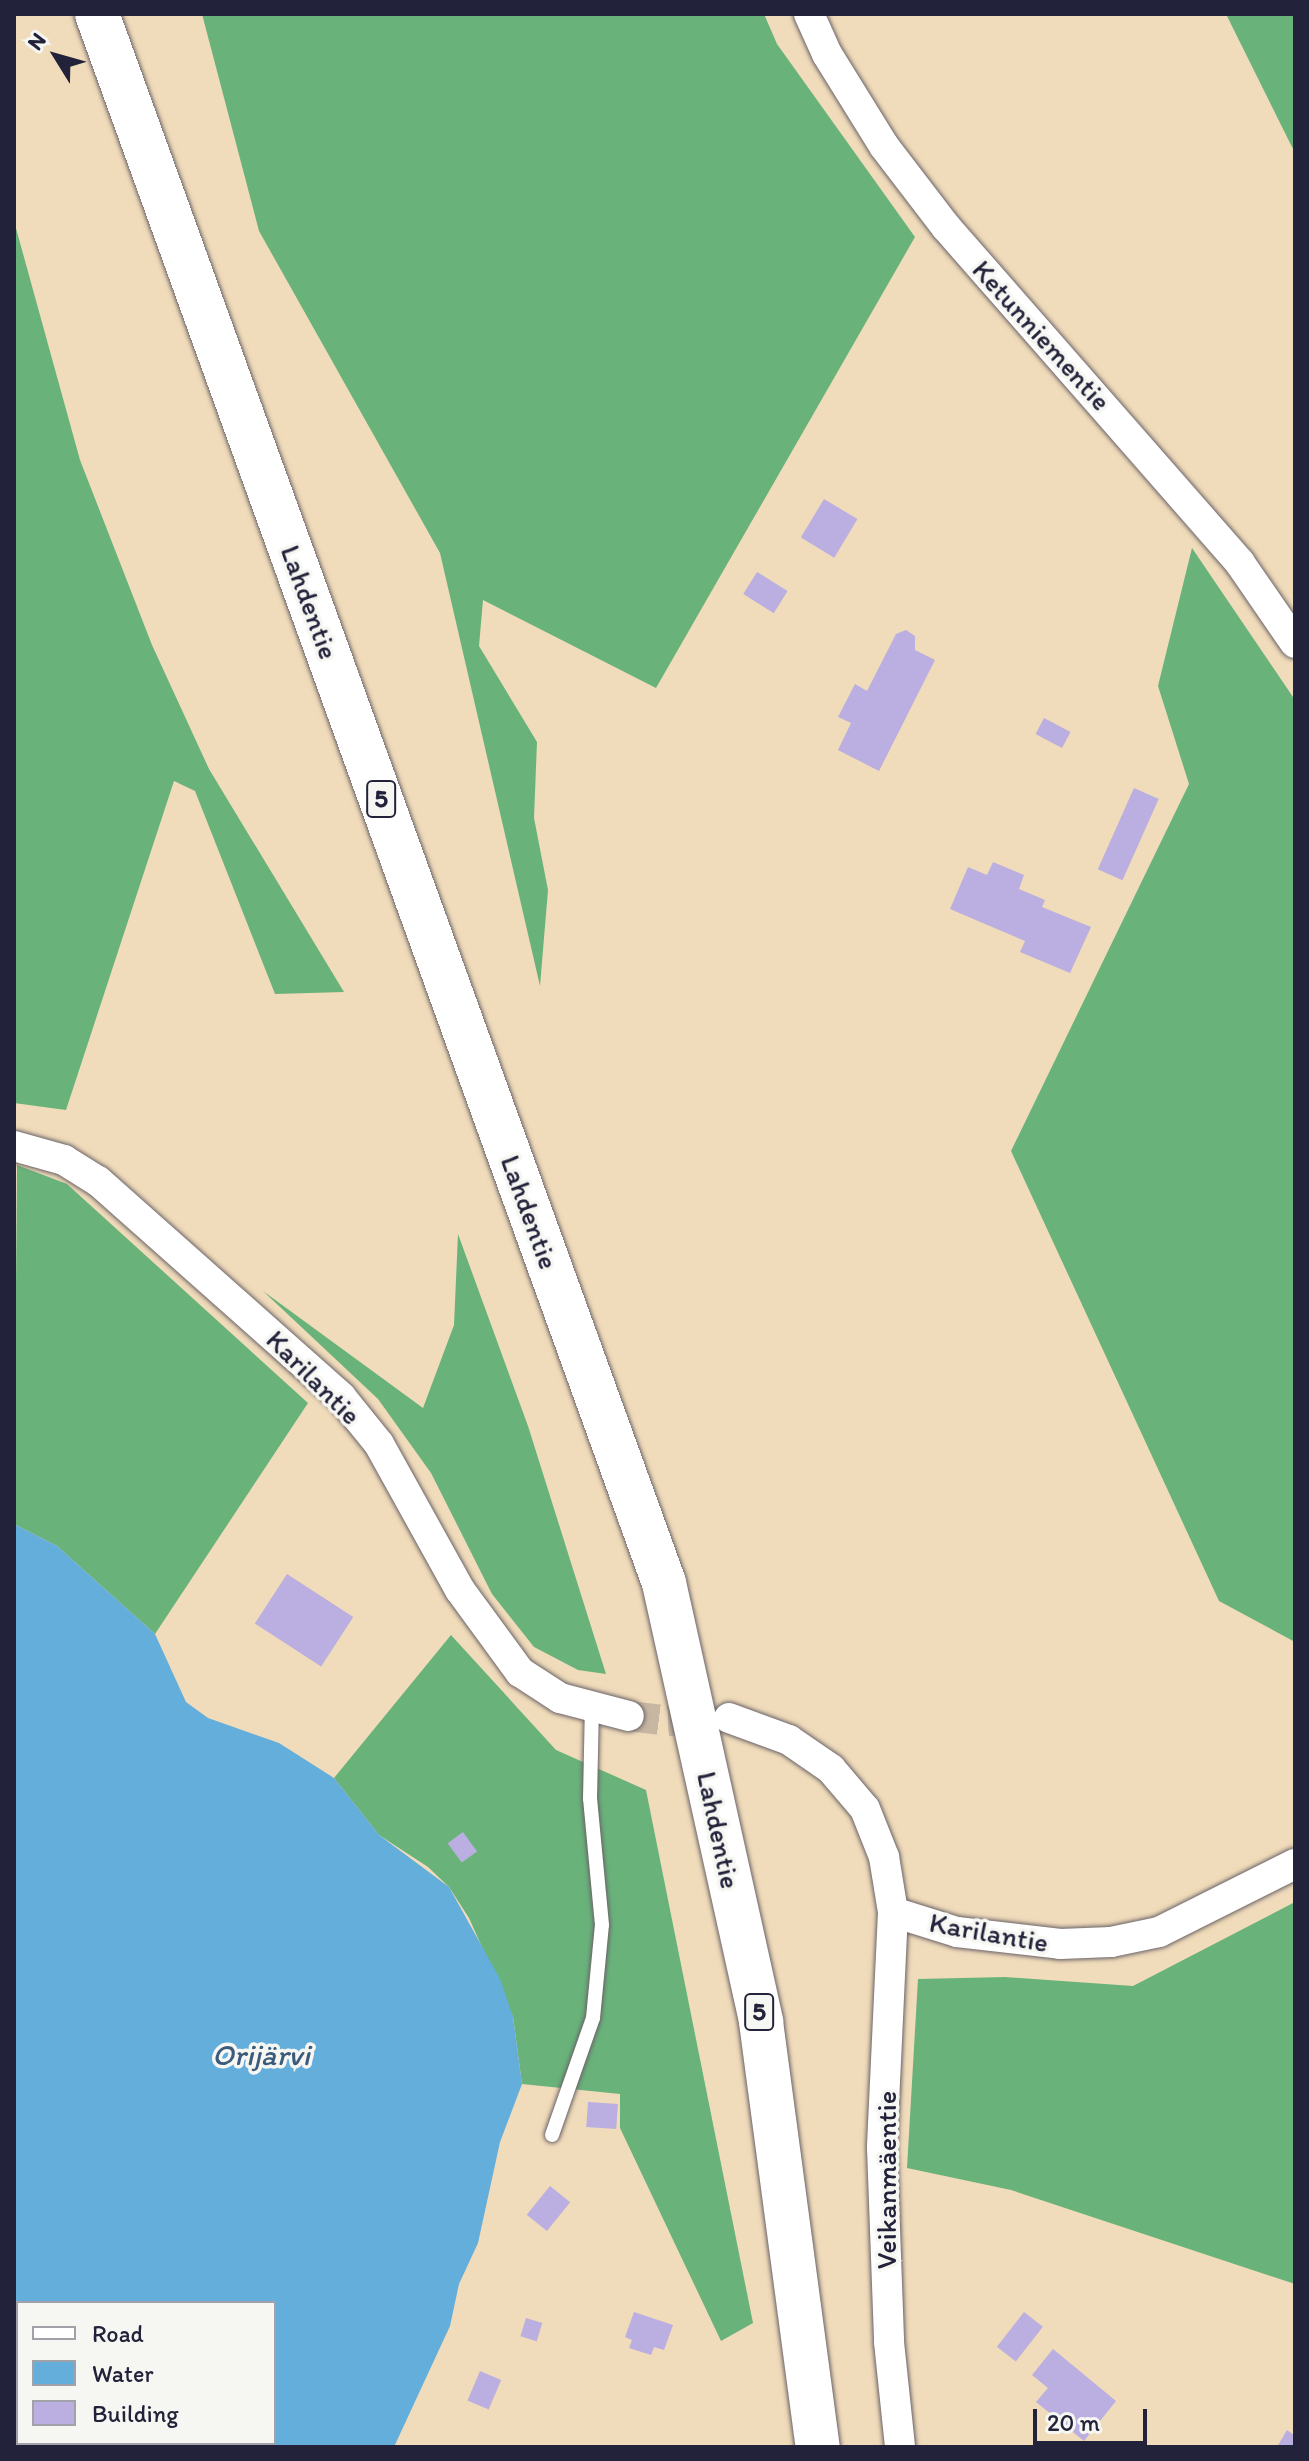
<!DOCTYPE html>
<html>
<head>
<meta charset="utf-8">
<style>
	body { margin:0 }
	#map { position:relative; width:1309px; height:2461px; overflow:hidden; background:#f0dbba; font-family:Itim,sans-serif }
	div>[style] { position:absolute }
	.forest>* { inset:0; background:#69b37b }
	.water>* { inset:0; background:#63aedb }
	.building>* { inset:0; background:#baafe0; transform-origin:0 0 }
	.minor-tunnel>* { height:30px; margin-top:-15px; transform-origin:0; background:repeating-linear-gradient(90deg,#c7b6a1 0 30px,transparent 0 45px) }
	.roads { filter:drop-shadow(0 0 2px #6a6367) drop-shadow(0 0 2px #6a6367) }
	.service>* { height:14px; margin:-7px; padding:0 7px; transform-origin:7px; border-radius:7px; background:#fff }
	.minor>* { height:30px; margin:-15px; padding:0 15px; transform-origin:15px; border-radius:15px; background:#fff }
	.trunk>* { height:44px; margin:-22px; padding:0 22px; transform-origin:22px; border-radius:22px; background:#fff }
	span { translate:-50% -50%; white-space:nowrap; text-align:center; line-height:1.15; -webkit-text-stroke:7px #f6f6f2; paint-order:stroke }
	.shield-label span { padding:2px 6px; background:#f6f6f2; border:2px solid; border-radius:6px; -webkit-text-stroke-width:0 }
	.shield-label { font-size:26px; color:#22223b; font-weight:700 }
	.street-label { font-size:28px; color:#22223b }
	.water-label { font-size:30px; color:#3c5a7b; font-style:italic }
	.frame { position:absolute; inset:0; border:16px solid #22223b; pointer-events:none }
	.legend { position:absolute; left:16px; top:2301px; width:260px; height:144px; box-sizing:border-box; background:#f6f6f2; border:2px solid #a1a1a9; margin:0; padding:10px 14px; list-style:none; font-size:24px; color:#22223b }
	.legend li { display:flex; align-items:center; gap:16px; height:40px }
	.legend b { width:40px; border:2px solid #a1a1a9 }
	.north { position:absolute; left:16px; top:16px; width:80px; height:80px; -webkit-text-stroke:6px #f6f6f2; paint-order:stroke; rotate:307deg; font-size:22px; font-weight:700; line-height:32px; text-align:center; color:#22223b }
	.north::after { content:''; display:block; margin:auto; width:28px; height:36px; background:#22223b; clip-path:polygon(50% 0,100% 100%,50% 72%,0 100%) }
	.scale { position:absolute; left:1033px; top:2409px; width:114px; height:36px; box-sizing:border-box; border:4px solid #22223b; border-top:0; padding-left:10px; font-size:24px; line-height:28px; white-space:nowrap; color:#22223b; -webkit-text-stroke:6px #f6f6f2; paint-order:stroke }
</style>
</head>
<body>
<div id="map">
	<div class="forest">
		<div style="clip-path:polygon(202px 14px,764px 14px,777px 44px,915px 237px,656px 688px,483px 600px,479px 646px,537px 742px,534px 818px,548px 890px,540px 986px,440px 553px,259px 231px)"></div>
		<div style="clip-path:polygon(1226px 14px,1295px 14px,1295px 151px,1292px 147px)"></div>
		<div style="clip-path:polygon(14px 221px,80px 460px,152px 645px,209px 769px,344px 992px,275px 994px,195px 791px,174px 781px,66px 1110px,14px 1103px)"></div>
		<div style="clip-path:polygon(1192px 548px,1295px 700px,1295px 1642px,1219px 1601px,1011px 1151px,1189px 784px,1158px 686px)"></div>
		<div style="clip-path:polygon(17px 1165px,67px 1184px,308px 1403px,155px 1634px,57px 1546px,14px 1524px)"></div>
		<div style="clip-path:polygon(458px 1234px,528px 1426px,606px 1674px,578px 1670px,534px 1647px,492px 1594px,431px 1473px,378px 1399px,263px 1291px,423px 1408px,454px 1325px)"></div>
		<div style="clip-path:polygon(451px 1635px,556px 1750px,646px 1790px,753px 2323px,721px 2341px,620px 2128px,620px 2094px,522px 2084px,513px 2017px,469px 1918px,449px 1887px,428px 1867px,379px 1835px,334px 1778px)"></div>
		<div style="clip-path:polygon(1295px 1902px,1295px 2284px,1011px 2190px,907px 2168px,918px 1979px,1005px 1977px,1133px 1986px)"></div>
	</div>
	<div class="water">
		<div style="clip-path:polygon(evenodd,14px 1524px,57px 1546px,155px 1634px,186px 1702px,208px 1718px,279px 1743px,334px 1778px,379px 1835px,449px 1887px,500px 1979px,513px 2017px,522px 2084px,500px 2142px,478px 2243px,459px 2284px,450px 2326px,394px 2447px,14px 2447px,14px 1524px,18px 2303px,274px 2303px,274px 2443px,18px 2443px,18px 2303px)"></div>
	</div>
	<div class="building">
		<div style="left:824px;top:499px;width:39px;height:45px;rotate:31deg"></div>
		<div style="left:757px;top:572px;width:36px;height:26px;rotate:32deg"></div>
		<div style="clip-path:polygon(906px 630px,915px 636px,915px 650px,935px 660px,879px 771px,838px 750px,851px 723px,838px 717px,855px 684px,867px 691px,896px 634px)"></div>
		<div style="left:1044px;top:718px;width:30px;height:18px;rotate:28deg"></div>
		<div style="left:1134px;top:788px;width:27px;height:89px;rotate:24deg"></div>
		<div style="clip-path:polygon(993px 862px,1024px 875px,1019px 889px,1045px 900px,1042px 907px,1091px 927px,1070px 973px,1020px 952px,1025px 941px,950px 909px,968px 867px,987px 875px)"></div>
		<div style="left:287px;top:1574px;width:79px;height:59px;rotate:33deg"></div>
		<div style="left:463px;top:1832px;width:24px;height:19px;rotate:54deg"></div>
		<div style="left:588px;top:2102px;width:30px;height:25px;rotate:4deg"></div>
		<div style="left:550px;top:2186px;width:26px;height:37px;rotate:39deg"></div>
		<div style="clip-path:polygon(634px 2312px,673px 2325px,664px 2350px,654px 2347px,651px 2355px,629px 2348px,632px 2340px,625px 2337px)"></div>
		<div style="left:1024px;top:2312px;width:24px;height:44px;rotate:38deg"></div>
		<div style="left:526px;top:2318px;width:17px;height:19px;rotate:17deg"></div>
		<div style="clip-path:polygon(1053px 2349px,1116px 2401px,1084px 2441px,1036px 2402px,1048px 2388px,1032px 2375px)"></div>
		<div style="left:480px;top:2371px;width:23px;height:32px;rotate:23deg"></div>
		<div style="clip-path:polygon(1287px 2430px,1295px 2436px,1295px 2447px,1277px 2447px)"></div>
	</div>
	<div class="minor-tunnel">
		<div style="left:629px;top:1716px;width:39px;rotate:7deg"></div>
		<div style="left:668px;top:1721px;width:43px;rotate:-2.7deg"></div>
	</div>
	<div class="roads">
		<div class="service">
			<div style="left:552px;top:2135px;width:124px;rotate:-70.7deg"></div>
			<div style="left:593px;top:2018px;width:93px;rotate:-84.5deg"></div>
			<div style="left:602px;top:1925px;width:127px;rotate:-95.4deg"></div>
			<div style="left:590px;top:1799px;width:93px;rotate:-88.8deg"></div>
		</div>
		<div class="minor">
			<div style="left:809px;top:14px;width:44px;rotate:65.8deg"></div>
			<div style="left:827px;top:54px;width:108px;rotate:58.2deg"></div>
			<div style="left:884px;top:146px;width:102px;rotate:52.6deg"></div>
			<div style="left:946px;top:227px;width:446px;rotate:48.8deg"></div>
			<div style="left:1240px;top:563px;width:97px;rotate:55.5deg"></div>
			<div style="left:14px;top:1146px;width:52px;rotate:15.6deg"></div>
			<div style="left:64px;top:1160px;width:40px;rotate:32deg"></div>
			<div style="left:98px;top:1181px;width:325px;rotate:41.6deg"></div>
			<div style="left:341px;top:1397px;width:60px;rotate:51deg"></div>
			<div style="left:379px;top:1444px;width:167px;rotate:61deg"></div>
			<div style="left:460px;top:1590px;width:102px;rotate:53.8deg"></div>
			<div style="left:520px;top:1672px;width:48px;rotate:33deg"></div>
			<div style="left:560px;top:1698px;width:71px;rotate:14.6deg"></div>
			<div style="left:729px;top:1718px;width:64px;rotate:20.1deg"></div>
			<div style="left:789px;top:1740px;width:51px;rotate:34.6deg"></div>
			<div style="left:831px;top:1769px;width:52px;rotate:49.6deg"></div>
			<div style="left:865px;top:1809px;width:52px;rotate:68.4deg"></div>
			<div style="left:884px;top:1857px;width:56px;rotate:80.7deg"></div>
			<div style="left:893px;top:1912px;width:236px;rotate:92.7deg"></div>
			<div style="left:882px;top:2148px;width:194px;rotate:87.9deg"></div>
			<div style="left:889px;top:2342px;width:106px;rotate:84deg"></div>
			<div style="left:893px;top:1912px;width:67px;rotate:17.4deg"></div>
			<div style="left:957px;top:1932px;width:104px;rotate:6.6deg"></div>
			<div style="left:1060px;top:1944px;width:51px;rotate:-2.2deg"></div>
			<div style="left:1111px;top:1942px;width:49px;rotate:-11.8deg"></div>
			<div style="left:1159px;top:1932px;width:152px;rotate:-26.6deg"></div>
		</div>
		<div class="trunk">
			<div style="left:97px;top:14px;width:1668px;rotate:70.13deg"></div>
			<div style="left:664px;top:1583px;width:450px;rotate:77.5deg"></div>
			<div style="left:761px;top:2022px;width:429px;rotate:82.4deg"></div>
		</div>
	</div>
	<div class="shield-label">
		<span style="left:381px;top:799px">5</span>
		<span style="left:759px;top:2012px">5</span>
	</div>
	<div class="street-label">
		<span style="left:1042px;top:335px;rotate:48deg">Ketunniementie</span>
		<span style="left:310px;top:602px;rotate:70deg">Lahdentie</span>
		<span style="left:530px;top:1212px;rotate:70deg">Lahdentie</span>
		<span style="left:314px;top:1377px;rotate:45deg">Karilantie</span>
		<span style="left:719px;top:1830px;rotate:78deg">Lahdentie</span>
		<span style="left:989px;top:1932px;rotate:10deg">Karilantie</span>
		<span style="left:886px;top:2180px;rotate:-90deg">Veikanmäentie</span>
	</div>
	<div class="water-label">
		<span style="left:261px;top:2055px">Orijärvi</span>
	</div>
	<div class="frame"></div>
	<ul class="legend">
	<li><b style="height:10px;background:#fff"></b>Road</li>
	<li><b style="height:22px;background:#63aedb"></b>Water</li>
	<li><b style="height:22px;background:#baafe0"></b>Building</li>
	</ul>
	<div class="north">N</div>
	<div class="scale">20 m</div>
</div>
</body>
</html>
